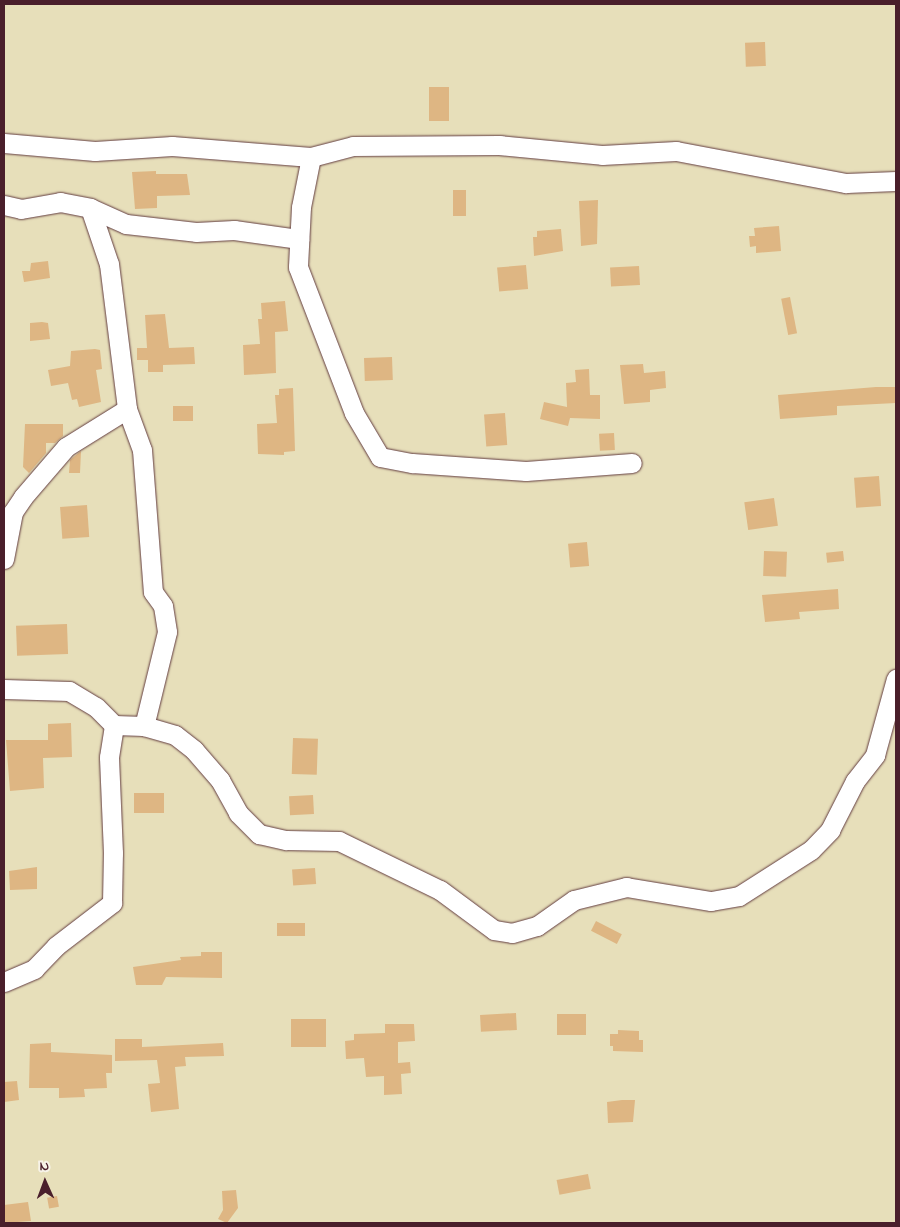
<!DOCTYPE html>
<html>
<head>
<meta charset="utf-8">
<style>
	body { margin:0 }
	#map { position:relative; width:900px; height:1227px; overflow:hidden; background:#e7dfba; font-family:"Indie Flower",sans-serif }
	div>[style] { position:absolute }
	.building>* { inset:0; background:#deb683; transform-origin:0 0 }
	.roads { filter:drop-shadow(0 0 1px #623c40) drop-shadow(0 0 1px #623c40) }
	.minor>* { height:19px; margin:-9.5px; padding:0 9.5px; transform-origin:9.5px; border-radius:9.5px; background:#fff }
	span { translate:-50% -50%; white-space:nowrap; text-align:center; line-height:1.15; -webkit-text-stroke:4px #f7f3e8; paint-order:stroke }
	.frame { position:absolute; inset:0; border:5px solid #4a1f2b; pointer-events:none }
	.north { position:absolute; left:20px; top:1157px; width:50px; height:50px; -webkit-text-stroke:4px #f7f3e8; paint-order:stroke; rotate:358deg; font-size:14px; font-weight:700; line-height:20px; text-align:center; color:#4a1f2b }
	.north::after { content:''; display:block; margin:auto; width:18px; height:22px; background:#4a1f2b; clip-path:polygon(50% 0,100% 100%,50% 72%,0 100%) }
</style>
</head>
<body>
<div id="map">
	<div class="building">
		<div style="left:765px;top:42px;width:24px;height:20px;rotate:88deg"></div>
		<div style="left:429px;top:87px;width:20px;height:34px"></div>
		<div style="clip-path:polygon(156px 171px,156px 174px,187px 174px,190px 195px,157px 196px,157px 208px,135px 209px,132px 172px)"></div>
		<div style="left:453px;top:190px;width:13px;height:26px"></div>
		<div style="clip-path:polygon(598px 200px,597px 244px,581px 246px,579px 201px)"></div>
		<div style="clip-path:polygon(779px 226px,781px 251px,756px 253px,756px 246px,750px 247px,749px 236px,755px 236px,754px 228px)"></div>
		<div style="clip-path:polygon(561px 229px,563px 251px,534px 256px,533px 237px,537px 237px,537px 231px)"></div>
		<div style="clip-path:polygon(48px 261px,50px 278px,24px 282px,22px 271px,30px 271px,31px 263px)"></div>
		<div style="left:526px;top:265px;width:24px;height:29px;rotate:85deg"></div>
		<div style="left:639px;top:266px;width:19px;height:29px;rotate:87deg"></div>
		<div style="left:790px;top:297px;width:37px;height:9px;rotate:79deg"></div>
		<div style="clip-path:polygon(285px 301px,288px 331px,275px 332px,276px 373px,244px 375px,243px 345px,260px 344px,258px 319px,262px 319px,261px 303px)"></div>
		<div style="clip-path:polygon(165px 314px,169px 348px,194px 347px,195px 364px,163px 365px,163px 372px,148px 372px,148px 360px,137px 360px,137px 348px,147px 348px,145px 315px)"></div>
		<div style="clip-path:polygon(42px 322px,48px 323px,50px 339px,30px 341px,30px 323px)"></div>
		<div style="clip-path:polygon(95px 349px,100px 350px,102px 369px,96px 370px,101px 402px,79px 407px,77px 399px,72px 400px,68px 383px,51px 386px,48px 370px,70px 366px,71px 351px)"></div>
		<div style="left:392px;top:357px;width:23px;height:28px;rotate:88deg"></div>
		<div style="clip-path:polygon(643px 364px,644px 373px,665px 371px,666px 388px,650px 390px,650px 402px,624px 404px,620px 365px)"></div>
		<div style="clip-path:polygon(589px 369px,590px 395px,600px 395px,600px 419px,570px 418px,568px 426px,540px 419px,544px 402px,567px 407px,566px 383px,576px 382px,575px 370px)"></div>
		<div style="clip-path:polygon(876px 387px,896px 387px,896px 403px,837px 406px,837px 415px,780px 419px,778px 395px)"></div>
		<div style="clip-path:polygon(293px 388px,295px 451px,284px 452px,284px 455px,258px 454px,257px 424px,277px 423px,275px 395px,279px 395px,279px 389px)"></div>
		<div style="left:193px;top:406px;width:15px;height:20px;rotate:90deg"></div>
		<div style="left:505px;top:413px;width:32px;height:21px;rotate:86deg"></div>
		<div style="clip-path:polygon(25px 424px,63px 424px,63px 436px,55px 443px,46px 443px,46px 453px,29px 473px,23px 467px)"></div>
		<div style="left:614px;top:433px;width:17px;height:15px;rotate:87deg"></div>
		<div style="clip-path:polygon(81px 451px,80px 473px,69px 473px,70px 460px)"></div>
		<div style="left:879px;top:476px;width:30px;height:25px;rotate:86deg"></div>
		<div style="left:774px;top:498px;width:28px;height:30px;rotate:82deg"></div>
		<div style="left:87px;top:505px;width:32px;height:27px;rotate:86deg"></div>
		<div style="left:587px;top:542px;width:24px;height:19px;rotate:85deg"></div>
		<div style="left:764px;top:551px;width:23px;height:25px;rotate:2deg"></div>
		<div style="left:843px;top:551px;width:10px;height:17px;rotate:84deg"></div>
		<div style="clip-path:polygon(838px 589px,839px 609px,799px 612px,800px 619px,765px 622px,762px 595px)"></div>
		<div style="left:67px;top:624px;width:30px;height:51px;rotate:88deg"></div>
		<div style="clip-path:polygon(71px 723px,72px 757px,43px 758px,44px 788px,10px 791px,6px 740px,48px 740px,48px 724px)"></div>
		<div style="left:293px;top:738px;width:25px;height:36px;rotate:2deg"></div>
		<div style="left:164px;top:793px;width:20px;height:30px;rotate:90deg"></div>
		<div style="left:313px;top:795px;width:19px;height:24px;rotate:87deg"></div>
		<div style="clip-path:polygon(37px 867px,37px 889px,10px 890px,9px 871px)"></div>
		<div style="left:315px;top:868px;width:16px;height:23px;rotate:86deg"></div>
		<div style="left:596px;top:921px;width:29px;height:11px;rotate:27deg"></div>
		<div style="left:305px;top:923px;width:13px;height:28px;rotate:90deg"></div>
		<div style="clip-path:polygon(201px 952px,222px 952px,222px 978px,166px 977px,162px 985px,136px 985px,133px 967px,181px 960px,180px 957px,201px 956px)"></div>
		<div style="left:516px;top:1013px;width:17px;height:36px;rotate:87deg"></div>
		<div style="left:557px;top:1014px;width:29px;height:21px"></div>
		<div style="left:326px;top:1019px;width:28px;height:35px;rotate:90deg"></div>
		<div style="clip-path:polygon(385px 1024px,414px 1024px,415px 1041px,398px 1042px,398px 1063px,410px 1062px,411px 1073px,401px 1074px,402px 1094px,384px 1095px,384px 1076px,366px 1077px,364px 1058px,346px 1059px,345px 1041px,354px 1040px,354px 1034px,385px 1033px)"></div>
		<div style="clip-path:polygon(618px 1030px,639px 1031px,639px 1040px,643px 1040px,643px 1052px,613px 1051px,613px 1046px,610px 1046px,610px 1034px,618px 1034px)"></div>
		<div style="clip-path:polygon(115px 1039px,142px 1039px,142px 1047px,223px 1043px,224px 1056px,185px 1057px,186px 1066px,175px 1067px,179px 1109px,151px 1112px,148px 1084px,160px 1083px,157px 1060px,115px 1061px)"></div>
		<div style="clip-path:polygon(51px 1043px,51px 1052px,112px 1055px,112px 1073px,106px 1073px,107px 1088px,84px 1089px,85px 1097px,59px 1098px,59px 1088px,29px 1088px,30px 1044px)"></div>
		<div style="clip-path:polygon(17px 1081px,19px 1100px,4px 1102px,4px 1082px)"></div>
		<div style="clip-path:polygon(622px 1100px,635px 1100px,633px 1122px,608px 1123px,607px 1102px)"></div>
		<div style="left:588px;top:1174px;width:15px;height:32px;rotate:79deg"></div>
		<div style="clip-path:polygon(236px 1190px,238px 1208px,227px 1223px,218px 1219px,223px 1210px,222px 1191px)"></div>
		<div style="left:57px;top:1196px;width:11px;height:10px;rotate:80deg"></div>
		<div style="clip-path:polygon(28px 1202px,31px 1221px,4px 1223px,4px 1205px)"></div>
	</div>
	<div class="roads">
		<div class="minor">
			<div style="left:4px;top:143px;width:91px;rotate:5deg"></div>
			<div style="left:95px;top:151px;width:77px;rotate:-3.7deg"></div>
			<div style="left:172px;top:146px;width:139px;rotate:4.5deg"></div>
			<div style="left:311px;top:157px;width:43px;rotate:-14.7deg"></div>
			<div style="left:353px;top:146px;width:146px;rotate:-0.4deg"></div>
			<div style="left:499px;top:145px;width:103px;rotate:5.5deg"></div>
			<div style="left:602px;top:155px;width:74px;rotate:-3.1deg"></div>
			<div style="left:676px;top:151px;width:173px;rotate:10.7deg"></div>
			<div style="left:846px;top:183px;width:50px;rotate:-2.3deg"></div>
			<div style="left:311px;top:157px;width:51px;rotate:101.3deg"></div>
			<div style="left:301px;top:207px;width:60px;rotate:92.9deg"></div>
			<div style="left:298px;top:267px;width:156px;rotate:69deg"></div>
			<div style="left:354px;top:413px;width:51px;rotate:59.4deg"></div>
			<div style="left:380px;top:457px;width:33px;rotate:11deg"></div>
			<div style="left:412px;top:463px;width:114px;rotate:4deg"></div>
			<div style="left:526px;top:471px;width:106px;rotate:-4.3deg"></div>
			<div style="left:4px;top:205px;width:17px;rotate:13deg"></div>
			<div style="left:21px;top:209px;width:40px;rotate:-10deg"></div>
			<div style="left:60px;top:202px;width:31px;rotate:11deg"></div>
			<div style="left:90px;top:208px;width:39px;rotate:24deg"></div>
			<div style="left:126px;top:224px;width:70px;rotate:6.5deg"></div>
			<div style="left:196px;top:232px;width:38px;rotate:-3deg"></div>
			<div style="left:234px;top:230px;width:66px;rotate:7.9deg"></div>
			<div style="left:90px;top:208px;width:59px;rotate:71.3deg"></div>
			<div style="left:109px;top:264px;width:146px;rotate:82.9deg"></div>
			<div style="left:127px;top:409px;width:44px;rotate:69.9deg"></div>
			<div style="left:142px;top:450px;width:142px;rotate:85.6deg"></div>
			<div style="left:153px;top:592px;width:17px;rotate:54deg"></div>
			<div style="left:163px;top:606px;width:26px;rotate:81deg"></div>
			<div style="left:167px;top:632px;width:97px;rotate:103.7deg"></div>
			<div style="left:4px;top:559px;width:48px;rotate:-79.2deg"></div>
			<div style="left:13px;top:512px;width:18px;rotate:-56deg"></div>
			<div style="left:23px;top:497px;width:66px;rotate:-49.3deg"></div>
			<div style="left:66px;top:447px;width:72px;rotate:-31.9deg"></div>
			<div style="left:4px;top:689px;width:65px;rotate:1.8deg"></div>
			<div style="left:69px;top:691px;width:31px;rotate:31deg"></div>
			<div style="left:96px;top:707px;width:25px;rotate:45deg"></div>
			<div style="left:114px;top:725px;width:30px;rotate:2deg"></div>
			<div style="left:144px;top:726px;width:32px;rotate:16deg"></div>
			<div style="left:175px;top:735px;width:24px;rotate:38deg"></div>
			<div style="left:194px;top:750px;width:40px;rotate:49deg"></div>
			<div style="left:220px;top:780px;width:38px;rotate:61deg"></div>
			<div style="left:238px;top:813px;width:30px;rotate:45deg"></div>
			<div style="left:259px;top:834px;width:28px;rotate:13deg"></div>
			<div style="left:286px;top:840px;width:53px;rotate:1.1deg"></div>
			<div style="left:339px;top:841px;width:112px;rotate:25.9deg"></div>
			<div style="left:440px;top:890px;width:67px;rotate:36.5deg"></div>
			<div style="left:494px;top:930px;width:18px;rotate:9deg"></div>
			<div style="left:512px;top:933px;width:26px;rotate:-16deg"></div>
			<div style="left:537px;top:926px;width:45px;rotate:-35.1deg"></div>
			<div style="left:574px;top:900px;width:54px;rotate:-14deg"></div>
			<div style="left:626px;top:887px;width:86px;rotate:9.4deg"></div>
			<div style="left:711px;top:901px;width:28px;rotate:-10deg"></div>
			<div style="left:739px;top:896px;width:85px;rotate:-32.6deg"></div>
			<div style="left:811px;top:850px;width:28px;rotate:-46deg"></div>
			<div style="left:830px;top:830px;width:55px;rotate:-63deg"></div>
			<div style="left:855px;top:781px;width:33px;rotate:-52deg"></div>
			<div style="left:875px;top:755px;width:79px;rotate:-74.6deg"></div>
			<div style="left:4px;top:982px;width:33px;rotate:-23deg"></div>
			<div style="left:34px;top:969px;width:32px;rotate:-46deg"></div>
			<div style="left:56px;top:946px;width:71px;rotate:-37.5deg"></div>
			<div style="left:112px;top:903px;width:50px;rotate:-88.9deg"></div>
			<div style="left:113px;top:853px;width:96px;rotate:-92.4deg"></div>
			<div style="left:109px;top:757px;width:32px;rotate:-81deg"></div>
		</div>
	</div>
	<div class="frame"></div>
	<div class="north">N</div>
</div>
</body>
</html>
